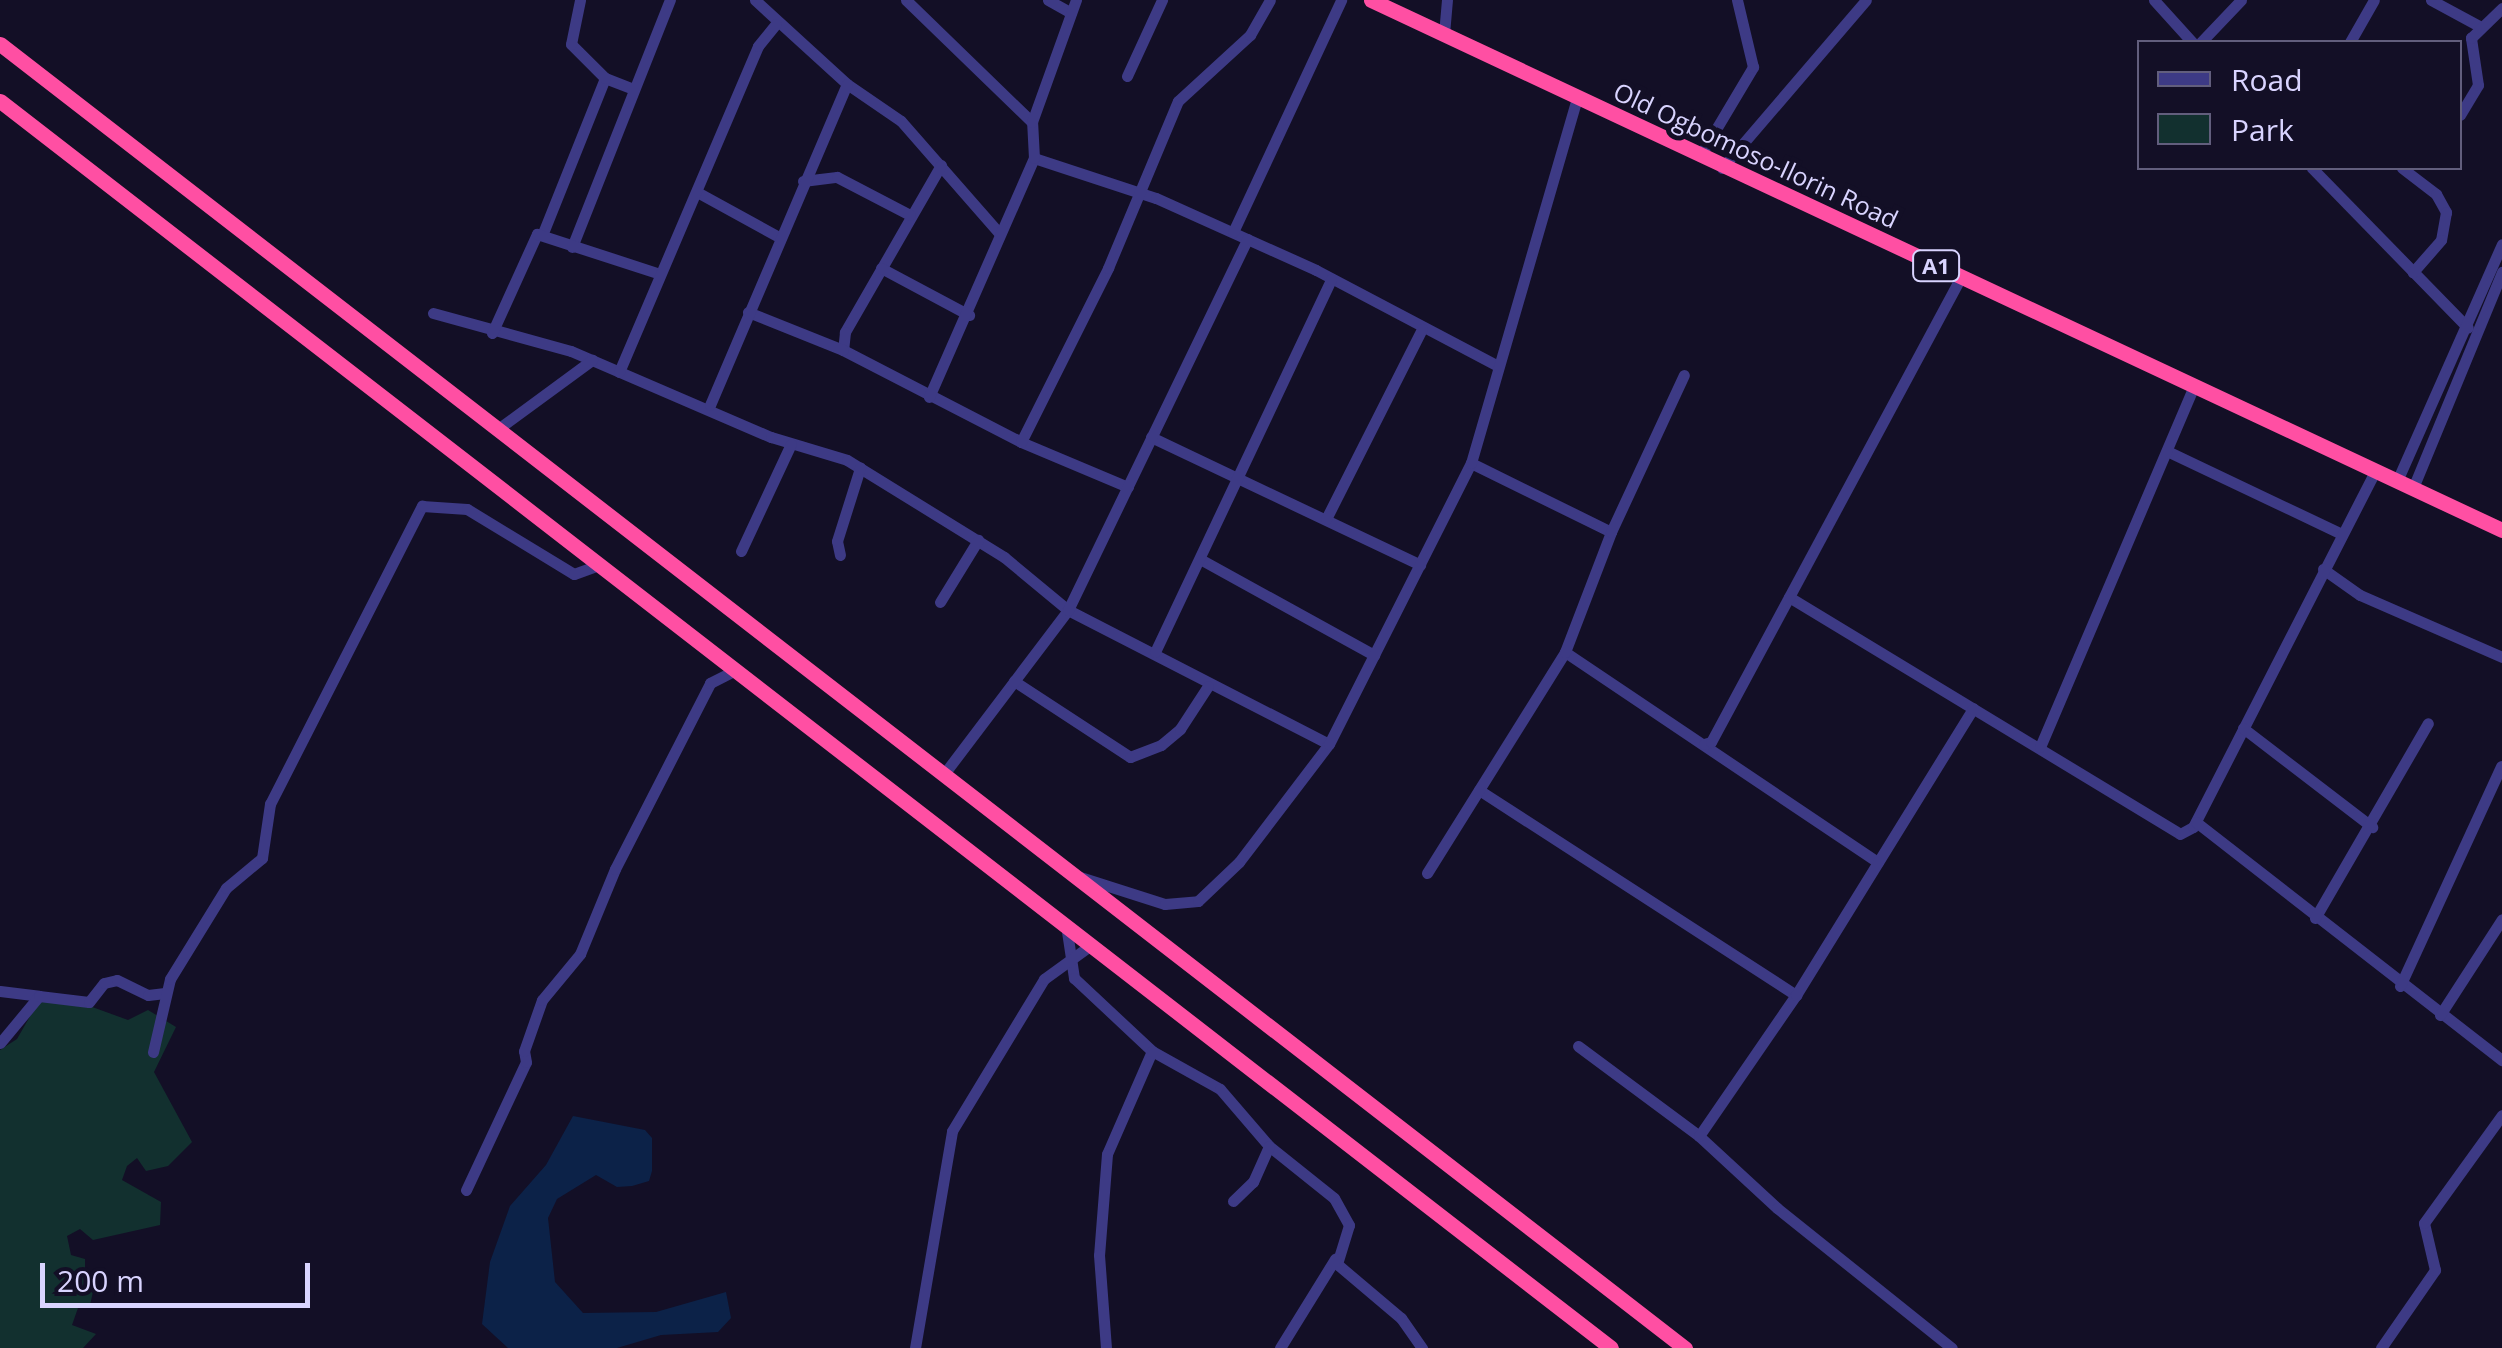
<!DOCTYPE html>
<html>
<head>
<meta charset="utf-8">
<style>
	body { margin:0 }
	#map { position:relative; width:2502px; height:1348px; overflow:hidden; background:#130f26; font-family:"Open Sans",sans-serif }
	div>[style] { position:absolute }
	.green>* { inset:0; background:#12302f }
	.water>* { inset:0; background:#0c2248 }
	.minor>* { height:11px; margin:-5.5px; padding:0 5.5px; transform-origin:5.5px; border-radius:5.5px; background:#3d3a85 }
	.highway>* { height:15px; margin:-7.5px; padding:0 7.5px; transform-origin:7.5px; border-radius:7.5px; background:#ff4fa3 }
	span { translate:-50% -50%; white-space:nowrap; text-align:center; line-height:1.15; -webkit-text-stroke:10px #130f26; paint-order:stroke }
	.shield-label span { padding:2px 8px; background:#130f26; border:2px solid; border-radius:8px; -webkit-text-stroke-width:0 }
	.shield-label { font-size:22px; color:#d9d4ff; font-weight:700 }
	.street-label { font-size:25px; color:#d9d4ff }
	.legend { position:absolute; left:2137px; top:40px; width:325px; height:130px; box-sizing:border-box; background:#130f26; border:2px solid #625e7d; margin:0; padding:12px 18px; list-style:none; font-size:30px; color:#d9d4ff }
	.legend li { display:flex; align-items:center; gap:20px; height:50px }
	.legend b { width:50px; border:2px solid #625e7d }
	.scale { position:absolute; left:40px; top:1263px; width:270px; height:45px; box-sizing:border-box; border:5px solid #d9d4ff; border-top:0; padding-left:12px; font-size:30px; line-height:35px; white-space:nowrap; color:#d9d4ff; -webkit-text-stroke:8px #130f26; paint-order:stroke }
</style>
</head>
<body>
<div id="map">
	<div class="green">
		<div style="clip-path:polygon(40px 999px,84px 1004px,128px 1020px,148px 1010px,176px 1027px,154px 1072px,192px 1142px,168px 1166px,146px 1171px,137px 1158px,127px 1166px,122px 1180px,161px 1202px,160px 1225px,93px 1240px,80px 1229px,67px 1236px,71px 1255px,85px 1259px,85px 1275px,95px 1283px,90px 1305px,78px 1308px,72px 1325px,96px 1334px,83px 1348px,0 1348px,0 1050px,17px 1039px)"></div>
	</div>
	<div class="water">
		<div style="clip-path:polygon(573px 1116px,645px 1130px,652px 1138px,652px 1171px,649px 1181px,632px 1186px,617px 1187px,596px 1175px,557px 1199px,548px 1218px,555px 1282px,583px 1313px,656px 1312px,726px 1292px,731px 1318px,718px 1332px,661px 1335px,617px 1348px,508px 1348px,482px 1324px,490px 1262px,510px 1206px,546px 1165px)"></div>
	</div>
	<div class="minor">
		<div style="left:755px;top:0;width:125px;rotate:42.4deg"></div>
		<div style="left:847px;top:84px;width:65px;rotate:34.4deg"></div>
		<div style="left:901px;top:121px;width:149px;rotate:48.8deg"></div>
		<div style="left:906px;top:0;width:175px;rotate:44.1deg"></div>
		<div style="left:1048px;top:0;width:26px;rotate:29deg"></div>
		<div style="left:2154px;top:0;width:57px;rotate:47.9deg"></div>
		<div style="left:2431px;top:0;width:55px;rotate:28.4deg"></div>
		<div style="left:1444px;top:34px;width:34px;rotate:-85deg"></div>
		<div style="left:2201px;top:42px;width:58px;rotate:-46.4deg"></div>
		<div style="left:2350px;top:42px;width:48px;rotate:-60.3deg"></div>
		<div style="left:1127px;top:76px;width:84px;rotate:-65.3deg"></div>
		<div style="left:605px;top:78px;width:28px;rotate:21deg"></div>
		<div style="left:2460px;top:115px;width:35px;rotate:-59deg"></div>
		<div style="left:2478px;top:85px;width:48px;rotate:-98.5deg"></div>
		<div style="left:2471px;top:38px;width:43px;rotate:-44.1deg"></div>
		<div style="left:1700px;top:156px;width:104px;rotate:-59.2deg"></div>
		<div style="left:1753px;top:67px;width:69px;rotate:-103.4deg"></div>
		<div style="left:1034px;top:158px;width:128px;rotate:18.2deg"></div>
		<div style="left:1156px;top:198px;width:175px;rotate:24.2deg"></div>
		<div style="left:1316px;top:270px;width:206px;rotate:27.8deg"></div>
		<div style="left:941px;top:165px;width:193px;rotate:119.9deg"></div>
		<div style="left:845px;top:332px;width:18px;rotate:96deg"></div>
		<div style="left:843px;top:350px;width:200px;rotate:27.3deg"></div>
		<div style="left:1021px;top:442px;width:116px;rotate:22.8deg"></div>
		<div style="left:1722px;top:168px;width:221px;rotate:-49.4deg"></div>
		<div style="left:2312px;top:168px;width:223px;rotate:45.7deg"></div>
		<div style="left:2402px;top:168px;width:43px;rotate:37.4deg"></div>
		<div style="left:2436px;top:194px;width:21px;rotate:61deg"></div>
		<div style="left:2446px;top:212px;width:28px;rotate:100deg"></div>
		<div style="left:2441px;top:240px;width:43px;rotate:131.2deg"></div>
		<div style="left:803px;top:181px;width:34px;rotate:-7deg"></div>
		<div style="left:837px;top:177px;width:82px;rotate:27.5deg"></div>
		<div style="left:697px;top:192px;width:94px;rotate:28.8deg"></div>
		<div style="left:1233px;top:232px;width:256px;rotate:-65deg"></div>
		<div style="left:543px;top:233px;width:167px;rotate:-68.2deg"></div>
		<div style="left:605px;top:78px;width:48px;rotate:-135deg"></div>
		<div style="left:571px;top:44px;width:45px;rotate:-78.4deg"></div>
		<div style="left:572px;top:247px;width:266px;rotate:-68.4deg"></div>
		<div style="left:881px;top:268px;width:100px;rotate:28.1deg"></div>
		<div style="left:748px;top:312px;width:102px;rotate:21.8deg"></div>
		<div style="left:433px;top:313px;width:143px;rotate:15.4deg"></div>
		<div style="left:571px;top:351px;width:218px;rotate:23.3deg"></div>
		<div style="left:771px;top:437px;width:79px;rotate:16.8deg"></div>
		<div style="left:847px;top:460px;width:185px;rotate:31.7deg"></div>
		<div style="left:1004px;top:557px;width:83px;rotate:39.6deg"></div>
		<div style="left:1068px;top:610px;width:293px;rotate:27.2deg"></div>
		<div style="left:492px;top:333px;width:109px;rotate:-65.6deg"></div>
		<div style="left:537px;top:234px;width:129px;rotate:18deg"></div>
		<div style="left:619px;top:372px;width:354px;rotate:-66.9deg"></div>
		<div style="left:758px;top:46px;width:28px;rotate:-51deg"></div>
		<div style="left:929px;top:397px;width:261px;rotate:-66.3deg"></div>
		<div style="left:1034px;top:158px;width:36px;rotate:-93deg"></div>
		<div style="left:1032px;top:122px;width:130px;rotate:-70.2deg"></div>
		<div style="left:710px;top:405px;width:349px;rotate:-66.9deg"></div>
		<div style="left:498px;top:429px;width:117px;rotate:-36.3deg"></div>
		<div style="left:1151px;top:437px;width:298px;rotate:25.4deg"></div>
		<div style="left:1021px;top:442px;width:195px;rotate:-63.4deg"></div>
		<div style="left:1108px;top:268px;width:181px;rotate:-67.3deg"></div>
		<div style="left:1178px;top:101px;width:98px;rotate:-42.5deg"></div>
		<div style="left:1250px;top:35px;width:40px;rotate:-60.3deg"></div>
		<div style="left:2167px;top:451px;width:194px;rotate:25.4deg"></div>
		<div style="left:1471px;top:463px;width:156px;rotate:26.2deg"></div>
		<div style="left:2397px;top:481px;width:259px;rotate:-66.1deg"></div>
		<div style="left:2413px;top:488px;width:234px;rotate:-67.6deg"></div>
		<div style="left:1326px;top:519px;width:213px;rotate:-63.2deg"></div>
		<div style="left:741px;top:551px;width:118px;rotate:-65deg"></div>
		<div style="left:840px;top:555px;width:14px;rotate:-102deg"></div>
		<div style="left:837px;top:541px;width:77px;rotate:-72.5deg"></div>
		<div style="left:1200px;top:559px;width:199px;rotate:28.9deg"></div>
		<div style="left:2323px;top:569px;width:45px;rotate:35.1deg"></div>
		<div style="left:2360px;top:595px;width:155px;rotate:23.6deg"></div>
		<div style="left:1789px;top:597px;width:457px;rotate:31.2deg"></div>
		<div style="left:2180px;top:834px;width:15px;rotate:-28deg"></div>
		<div style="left:2193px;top:827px;width:400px;rotate:-62.9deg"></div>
		<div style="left:940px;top:602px;width:73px;rotate:-58.5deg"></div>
		<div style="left:1155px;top:652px;width:412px;rotate:-64.7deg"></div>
		<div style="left:1565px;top:652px;width:377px;rotate:33.9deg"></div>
		<div style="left:1014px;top:681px;width:139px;rotate:33.2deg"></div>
		<div style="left:1130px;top:757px;width:33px;rotate:-21deg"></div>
		<div style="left:1161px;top:745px;width:25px;rotate:-40deg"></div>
		<div style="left:1180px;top:729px;width:51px;rotate:-56.9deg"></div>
		<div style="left:2243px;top:728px;width:163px;rotate:37.5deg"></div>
		<div style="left:1704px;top:744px;width:7px;rotate:-16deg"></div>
		<div style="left:1711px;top:742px;width:528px;rotate:-61.74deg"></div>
		<div style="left:2040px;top:747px;width:392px;rotate:-66.9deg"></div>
		<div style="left:944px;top:774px;width:206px;rotate:-52.9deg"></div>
		<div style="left:1068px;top:610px;width:412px;rotate:-64.2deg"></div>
		<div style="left:1479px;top:790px;width:378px;rotate:32.9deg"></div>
		<div style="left:2196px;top:822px;width:388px;rotate:37.9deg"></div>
		<div style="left:1427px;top:873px;width:261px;rotate:-58deg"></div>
		<div style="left:1565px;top:652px;width:129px;rotate:-69deg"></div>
		<div style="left:1611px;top:532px;width:173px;rotate:-65.1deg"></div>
		<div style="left:1077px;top:876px;width:92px;rotate:17.7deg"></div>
		<div style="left:1165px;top:904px;width:33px;rotate:-5deg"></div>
		<div style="left:1198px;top:901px;width:57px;rotate:-43.6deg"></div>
		<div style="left:1239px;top:862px;width:148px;rotate:-52.7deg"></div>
		<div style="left:1329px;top:744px;width:315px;rotate:-63.2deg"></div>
		<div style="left:1471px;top:463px;width:380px;rotate:-73.8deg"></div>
		<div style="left:2315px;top:918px;width:225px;rotate:-59.9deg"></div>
		<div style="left:1066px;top:925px;width:54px;rotate:81.4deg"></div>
		<div style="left:1074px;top:978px;width:107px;rotate:43.1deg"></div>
		<div style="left:1152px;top:1051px;width:112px;rotate:113.6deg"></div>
		<div style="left:1107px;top:1154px;width:101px;rotate:94.5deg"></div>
		<div style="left:1099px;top:1255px;width:93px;rotate:85.7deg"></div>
		<div style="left:2400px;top:986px;width:242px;rotate:-65.3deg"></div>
		<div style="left:0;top:991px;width:39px;rotate:7deg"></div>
		<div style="left:2440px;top:1015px;width:114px;rotate:-57.1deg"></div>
		<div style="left:0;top:1043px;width:61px;rotate:-50.3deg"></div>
		<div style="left:39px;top:996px;width:50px;rotate:6.8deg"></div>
		<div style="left:89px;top:1002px;width:24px;rotate:-52deg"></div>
		<div style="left:104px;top:983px;width:13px;rotate:-13deg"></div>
		<div style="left:117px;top:980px;width:34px;rotate:26deg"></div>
		<div style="left:148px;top:995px;width:17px;rotate:-7deg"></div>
		<div style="left:1578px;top:1046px;width:151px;rotate:36.6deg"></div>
		<div style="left:1699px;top:1136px;width:106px;rotate:42.7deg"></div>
		<div style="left:1777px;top:1208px;width:224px;rotate:38.7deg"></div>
		<div style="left:1152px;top:1051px;width:78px;rotate:29.2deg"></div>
		<div style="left:1220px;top:1089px;width:75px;rotate:49.3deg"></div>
		<div style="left:1269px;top:1146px;width:83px;rotate:38.7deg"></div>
		<div style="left:1334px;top:1198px;width:31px;rotate:61deg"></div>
		<div style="left:1349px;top:1225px;width:41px;rotate:107.1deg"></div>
		<div style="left:1337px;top:1264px;width:84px;rotate:40.2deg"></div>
		<div style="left:1401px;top:1318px;width:37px;rotate:55deg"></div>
		<div style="left:153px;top:1052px;width:75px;rotate:-76.9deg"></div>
		<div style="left:170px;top:979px;width:107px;rotate:-58.4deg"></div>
		<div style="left:226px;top:888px;width:47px;rotate:-39.8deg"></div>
		<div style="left:262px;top:858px;width:55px;rotate:-81.6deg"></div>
		<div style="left:270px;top:804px;width:335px;rotate:-63deg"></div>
		<div style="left:422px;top:506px;width:45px;rotate:3.8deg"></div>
		<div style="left:467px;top:509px;width:125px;rotate:31.3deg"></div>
		<div style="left:574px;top:574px;width:27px;rotate:-20deg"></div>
		<div style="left:1699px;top:1136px;width:171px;rotate:-55.5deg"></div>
		<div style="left:1796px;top:995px;width:337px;rotate:-58.3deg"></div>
		<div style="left:466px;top:1190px;width:141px;rotate:-64.9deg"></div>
		<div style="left:526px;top:1062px;width:11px;rotate:-100deg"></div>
		<div style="left:524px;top:1051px;width:54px;rotate:-70.6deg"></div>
		<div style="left:542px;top:1000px;width:60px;rotate:-50.4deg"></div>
		<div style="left:580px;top:954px;width:92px;rotate:-67.6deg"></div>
		<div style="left:615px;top:869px;width:209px;rotate:-62.9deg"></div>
		<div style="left:710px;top:683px;width:29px;rotate:-27deg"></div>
		<div style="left:1233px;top:1201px;width:28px;rotate:-44deg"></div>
		<div style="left:1253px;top:1182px;width:39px;rotate:-66deg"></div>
		<div style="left:915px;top:1348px;width:220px;rotate:-80.3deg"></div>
		<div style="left:952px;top:1131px;width:178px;rotate:-58.8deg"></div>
		<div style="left:1044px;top:979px;width:58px;rotate:-35.9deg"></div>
		<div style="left:1280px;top:1348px;width:105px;rotate:-58.3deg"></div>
		<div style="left:2381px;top:1348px;width:95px;rotate:-55.3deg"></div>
		<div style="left:2435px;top:1270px;width:48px;rotate:-103.2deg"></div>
		<div style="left:2424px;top:1223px;width:133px;rotate:-54.2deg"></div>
	</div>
	<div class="highway">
		<div style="left:1371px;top:0;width:1249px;rotate:25.11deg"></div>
		<div style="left:0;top:44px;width:2131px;rotate:37.74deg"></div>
		<div style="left:0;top:101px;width:2037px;rotate:37.74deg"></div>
	</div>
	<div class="shield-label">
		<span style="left:1936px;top:266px">A1</span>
	</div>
	<div class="street-label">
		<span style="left:1756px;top:155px;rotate:25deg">Old Ogbomoso-Ilorin Road</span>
	</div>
	<ul class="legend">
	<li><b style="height:12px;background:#3d3a85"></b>Road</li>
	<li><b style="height:28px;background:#12302f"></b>Park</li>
	</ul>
	<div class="scale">200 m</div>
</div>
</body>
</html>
